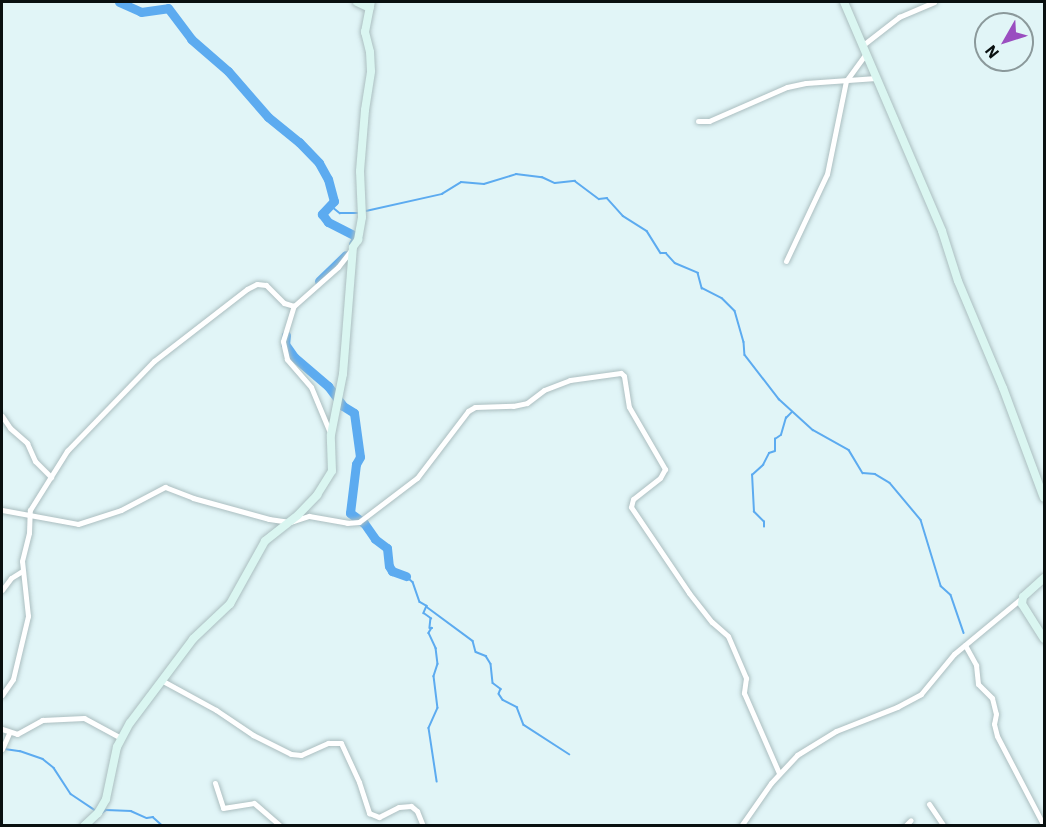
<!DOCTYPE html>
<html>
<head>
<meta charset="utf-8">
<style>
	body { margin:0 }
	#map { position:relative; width:1046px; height:827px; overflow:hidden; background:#e1f5f7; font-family:"IBM Plex Sans",sans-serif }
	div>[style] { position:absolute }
	.stream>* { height:1.5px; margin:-0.75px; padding:0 0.75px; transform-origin:0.75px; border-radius:0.75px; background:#5cabf0 }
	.river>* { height:9px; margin:-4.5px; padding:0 4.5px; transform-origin:4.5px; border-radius:4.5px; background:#5cabf0 }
	.roads { filter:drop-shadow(0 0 2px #abbec0) drop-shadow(0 0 2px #abbec0) }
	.street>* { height:5px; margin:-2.5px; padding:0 2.5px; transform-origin:2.5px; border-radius:2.5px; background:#fff }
	.secondary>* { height:8px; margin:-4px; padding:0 4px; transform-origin:4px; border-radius:4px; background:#daf6f1 }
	span { translate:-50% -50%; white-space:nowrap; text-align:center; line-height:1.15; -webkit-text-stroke:4.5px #e1f5f7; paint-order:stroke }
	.frame { position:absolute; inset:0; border:3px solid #091010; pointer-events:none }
	.north { position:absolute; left:974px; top:12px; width:60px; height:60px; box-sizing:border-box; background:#e1f5f7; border:2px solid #8b999b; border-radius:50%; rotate:231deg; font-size:16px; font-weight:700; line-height:24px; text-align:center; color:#091010 }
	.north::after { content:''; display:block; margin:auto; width:21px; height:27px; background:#9a4ec0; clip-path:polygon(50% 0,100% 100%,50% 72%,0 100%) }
</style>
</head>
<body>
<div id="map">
	<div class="stream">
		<div style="left:330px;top:205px;width:13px;rotate:39deg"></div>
		<div style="left:340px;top:213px;width:18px"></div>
		<div style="left:366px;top:211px;width:78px;rotate:-12.6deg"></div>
		<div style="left:442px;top:194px;width:22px;rotate:-32deg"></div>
		<div style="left:461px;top:182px;width:23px;rotate:5deg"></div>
		<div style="left:484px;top:184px;width:34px;rotate:-17deg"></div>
		<div style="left:516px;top:174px;width:26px;rotate:7deg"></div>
		<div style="left:542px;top:177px;width:14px;rotate:25deg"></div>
		<div style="left:555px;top:183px;width:20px;rotate:-6deg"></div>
		<div style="left:575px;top:181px;width:30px;rotate:37deg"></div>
		<div style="left:599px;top:199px;width:8px;rotate:-7deg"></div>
		<div style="left:607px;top:198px;width:24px;rotate:48deg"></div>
		<div style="left:623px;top:216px;width:28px;rotate:32deg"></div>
		<div style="left:647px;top:231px;width:26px;rotate:58deg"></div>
		<div style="left:661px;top:253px;width:5px"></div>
		<div style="left:666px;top:253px;width:13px;rotate:48deg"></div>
		<div style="left:675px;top:263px;width:25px;rotate:23deg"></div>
		<div style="left:698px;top:273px;width:16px;rotate:75deg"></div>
		<div style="left:702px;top:288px;width:22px;rotate:27deg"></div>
		<div style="left:722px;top:298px;width:18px;rotate:45deg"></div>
		<div style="left:735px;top:311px;width:32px;rotate:74deg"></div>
		<div style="left:744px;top:342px;width:13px;rotate:86deg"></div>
		<div style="left:745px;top:355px;width:56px;rotate:52.3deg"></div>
		<div style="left:779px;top:399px;width:46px;rotate:42.4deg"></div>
		<div style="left:813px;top:430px;width:41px;rotate:29.1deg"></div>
		<div style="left:849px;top:450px;width:27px;rotate:59deg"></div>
		<div style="left:863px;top:473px;width:12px;rotate:5deg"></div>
		<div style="left:875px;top:474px;width:17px;rotate:31deg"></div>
		<div style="left:890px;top:483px;width:48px;rotate:50deg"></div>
		<div style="left:921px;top:520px;width:69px;rotate:73.1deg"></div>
		<div style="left:941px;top:586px;width:13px;rotate:42deg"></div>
		<div style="left:951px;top:595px;width:40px;rotate:71.1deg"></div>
		<div style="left:764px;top:527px;width:5px;rotate:-90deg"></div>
		<div style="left:764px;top:522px;width:14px;rotate:-135deg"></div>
		<div style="left:754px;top:512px;width:37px;rotate:-93deg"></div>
		<div style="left:752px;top:475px;width:15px;rotate:-42deg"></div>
		<div style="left:763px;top:465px;width:13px;rotate:-63deg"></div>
		<div style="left:769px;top:453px;width:6px;rotate:-18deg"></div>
		<div style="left:775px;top:451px;width:12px;rotate:-90deg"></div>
		<div style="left:775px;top:439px;width:7px;rotate:-34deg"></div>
		<div style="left:781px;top:435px;width:18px;rotate:-74deg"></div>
		<div style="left:786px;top:418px;width:8px;rotate:-45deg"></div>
		<div style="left:406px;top:576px;width:9px;rotate:41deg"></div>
		<div style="left:413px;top:582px;width:21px;rotate:71deg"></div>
		<div style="left:420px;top:602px;width:8px;rotate:30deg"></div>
		<div style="left:427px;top:606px;width:8px;rotate:113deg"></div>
		<div style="left:424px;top:613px;width:9px;rotate:36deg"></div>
		<div style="left:431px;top:618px;width:10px;rotate:96deg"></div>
		<div style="left:430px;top:628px;width:2px"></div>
		<div style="left:432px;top:628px;width:6px;rotate:121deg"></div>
		<div style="left:429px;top:633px;width:17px;rotate:65deg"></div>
		<div style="left:436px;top:648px;width:16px;rotate:83deg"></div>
		<div style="left:438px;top:664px;width:13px;rotate:108deg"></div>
		<div style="left:434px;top:676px;width:32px;rotate:83deg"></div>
		<div style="left:438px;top:708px;width:22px;rotate:114deg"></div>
		<div style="left:429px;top:728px;width:54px;rotate:81.4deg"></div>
		<div style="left:427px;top:607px;width:57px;rotate:36.5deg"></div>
		<div style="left:473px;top:641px;width:11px;rotate:75deg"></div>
		<div style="left:476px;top:652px;width:11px;rotate:22deg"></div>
		<div style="left:486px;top:656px;width:9px;rotate:58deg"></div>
		<div style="left:491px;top:664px;width:19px;rotate:84deg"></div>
		<div style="left:493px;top:683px;width:10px;rotate:37deg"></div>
		<div style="left:501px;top:689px;width:5px;rotate:112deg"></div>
		<div style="left:499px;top:694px;width:7px;rotate:56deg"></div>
		<div style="left:503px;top:700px;width:16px;rotate:27deg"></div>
		<div style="left:517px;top:707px;width:19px;rotate:69deg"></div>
		<div style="left:524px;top:725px;width:54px;rotate:32.8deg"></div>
		<div style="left:5px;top:749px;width:15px;rotate:8deg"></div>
		<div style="left:20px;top:751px;width:24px;rotate:19deg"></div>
		<div style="left:43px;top:759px;width:14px;rotate:39deg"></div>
		<div style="left:54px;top:768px;width:31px;rotate:57deg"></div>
		<div style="left:71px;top:794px;width:29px;rotate:34deg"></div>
		<div style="left:102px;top:813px;width:5px;rotate:-37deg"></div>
		<div style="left:106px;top:810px;width:25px;rotate:2deg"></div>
		<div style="left:131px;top:811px;width:17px;rotate:24deg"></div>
		<div style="left:147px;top:818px;width:6px;rotate:-9deg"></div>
		<div style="left:153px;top:817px;width:13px;rotate:42deg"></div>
	</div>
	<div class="river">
		<div style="left:119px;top:2px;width:24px;rotate:24deg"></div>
		<div style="left:141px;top:12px;width:27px;rotate:-8deg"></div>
		<div style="left:168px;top:8px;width:39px;rotate:53deg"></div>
		<div style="left:191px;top:39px;width:49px;rotate:40.9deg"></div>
		<div style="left:228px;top:71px;width:61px;rotate:49deg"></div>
		<div style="left:268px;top:117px;width:40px;rotate:39deg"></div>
		<div style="left:299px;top:142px;width:29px;rotate:46deg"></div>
		<div style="left:319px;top:163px;width:18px;rotate:61deg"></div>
		<div style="left:328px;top:179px;width:23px;rotate:75deg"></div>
		<div style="left:334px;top:201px;width:18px;rotate:133deg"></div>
		<div style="left:322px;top:214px;width:10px;rotate:53deg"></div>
		<div style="left:328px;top:222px;width:33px;rotate:27deg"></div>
		<div style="left:357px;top:237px;width:8px;rotate:120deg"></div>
		<div style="left:319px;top:281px;width:37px;rotate:-44deg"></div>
		<div style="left:286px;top:335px;width:9px;rotate:96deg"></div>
		<div style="left:285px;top:344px;width:16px;rotate:55deg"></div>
		<div style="left:294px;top:357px;width:45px;rotate:40.5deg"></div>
		<div style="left:328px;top:386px;width:25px;rotate:53deg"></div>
		<div style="left:343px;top:406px;width:13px;rotate:32deg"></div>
		<div style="left:354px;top:413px;width:44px;rotate:82.2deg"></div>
		<div style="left:360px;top:457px;width:8px;rotate:120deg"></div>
		<div style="left:356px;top:464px;width:49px;rotate:97deg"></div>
		<div style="left:350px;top:513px;width:17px;rotate:36deg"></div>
		<div style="left:364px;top:523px;width:19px;rotate:55deg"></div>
		<div style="left:375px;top:539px;width:15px;rotate:37deg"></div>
		<div style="left:387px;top:548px;width:18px;rotate:84deg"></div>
		<div style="left:389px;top:566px;width:6px;rotate:59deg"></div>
		<div style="left:392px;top:571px;width:15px;rotate:20deg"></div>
	</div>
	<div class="roads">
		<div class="street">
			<div style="left:863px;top:45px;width:46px;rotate:-37.9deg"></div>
			<div style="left:899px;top:17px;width:38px;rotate:-23deg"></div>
			<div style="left:698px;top:121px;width:11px"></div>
			<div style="left:709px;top:121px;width:85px;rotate:-23.6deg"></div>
			<div style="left:787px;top:87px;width:19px;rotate:-12deg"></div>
			<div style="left:806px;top:83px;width:70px;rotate:-4.1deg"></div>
			<div style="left:786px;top:261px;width:96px;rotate:-64.8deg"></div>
			<div style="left:827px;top:174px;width:95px;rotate:-78.5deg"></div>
			<div style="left:846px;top:81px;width:34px;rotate:-54deg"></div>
			<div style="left:2px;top:416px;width:14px;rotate:56deg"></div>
			<div style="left:10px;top:428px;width:23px;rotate:41deg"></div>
			<div style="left:27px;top:443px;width:20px;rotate:66deg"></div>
			<div style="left:35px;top:461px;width:23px;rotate:45deg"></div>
			<div style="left:331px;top:435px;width:52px;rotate:-112.6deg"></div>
			<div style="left:311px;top:387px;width:37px;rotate:-131deg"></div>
			<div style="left:287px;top:359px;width:18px;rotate:-103deg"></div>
			<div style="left:283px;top:341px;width:37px;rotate:-73deg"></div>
			<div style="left:294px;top:306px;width:59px;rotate:-41.6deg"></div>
			<div style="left:338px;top:267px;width:23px;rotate:-52deg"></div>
			<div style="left:2px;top:510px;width:77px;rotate:10.4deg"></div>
			<div style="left:78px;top:524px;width:45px;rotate:-18deg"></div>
			<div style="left:121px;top:510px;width:50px;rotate:-27.6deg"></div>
			<div style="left:165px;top:487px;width:30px;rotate:21deg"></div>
			<div style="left:193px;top:498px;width:79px;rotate:15.4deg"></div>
			<div style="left:269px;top:519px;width:21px;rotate:8deg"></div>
			<div style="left:290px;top:522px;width:20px;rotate:-18deg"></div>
			<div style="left:309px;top:516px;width:39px;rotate:10deg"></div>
			<div style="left:347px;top:523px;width:12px;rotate:-5deg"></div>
			<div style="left:359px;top:522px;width:73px;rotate:-37.2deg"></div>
			<div style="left:417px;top:478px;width:84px;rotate:-52.7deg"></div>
			<div style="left:468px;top:411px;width:8px;rotate:-30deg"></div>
			<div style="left:475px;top:407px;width:38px;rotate:-2deg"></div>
			<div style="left:513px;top:406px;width:14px;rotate:-12deg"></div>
			<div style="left:527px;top:403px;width:21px;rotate:-37deg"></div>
			<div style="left:544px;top:390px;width:28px;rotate:-21deg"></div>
			<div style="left:570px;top:380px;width:51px;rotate:-7.8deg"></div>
			<div style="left:621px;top:373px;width:4px;rotate:45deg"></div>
			<div style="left:624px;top:376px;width:31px;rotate:81deg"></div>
			<div style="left:629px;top:407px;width:72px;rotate:59.9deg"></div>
			<div style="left:665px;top:469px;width:10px;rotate:119deg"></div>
			<div style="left:660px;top:478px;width:34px;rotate:142deg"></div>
			<div style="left:633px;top:499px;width:8px;rotate:104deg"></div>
			<div style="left:631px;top:507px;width:104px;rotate:56deg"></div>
			<div style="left:689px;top:593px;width:37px;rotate:52deg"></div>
			<div style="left:712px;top:622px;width:21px;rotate:41deg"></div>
			<div style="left:728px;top:636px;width:46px;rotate:66.8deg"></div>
			<div style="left:746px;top:678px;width:15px;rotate:98deg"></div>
			<div style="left:744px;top:693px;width:87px;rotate:66.4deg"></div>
			<div style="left:2px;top:590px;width:15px;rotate:-53deg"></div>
			<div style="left:11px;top:578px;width:13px;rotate:-32deg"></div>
			<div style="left:965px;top:645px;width:23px;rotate:61deg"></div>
			<div style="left:976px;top:665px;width:19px;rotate:84deg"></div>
			<div style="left:978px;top:684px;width:20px;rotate:45deg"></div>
			<div style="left:992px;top:698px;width:16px;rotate:76deg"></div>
			<div style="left:996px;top:714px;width:10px;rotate:101deg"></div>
			<div style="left:994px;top:724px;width:12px;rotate:76deg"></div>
			<div style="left:997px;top:736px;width:102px;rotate:62.4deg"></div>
			<div style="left:161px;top:680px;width:63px;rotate:28.6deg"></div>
			<div style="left:216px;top:710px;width:45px;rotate:34deg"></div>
			<div style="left:253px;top:735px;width:42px;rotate:26.6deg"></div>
			<div style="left:291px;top:754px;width:10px;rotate:6deg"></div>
			<div style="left:301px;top:755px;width:30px;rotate:-24deg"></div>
			<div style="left:328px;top:743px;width:13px"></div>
			<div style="left:341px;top:743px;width:43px;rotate:65.2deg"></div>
			<div style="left:359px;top:782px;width:33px;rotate:72deg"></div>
			<div style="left:369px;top:813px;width:11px;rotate:22deg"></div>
			<div style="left:379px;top:817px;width:22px;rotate:-27deg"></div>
			<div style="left:399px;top:807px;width:12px;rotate:-5deg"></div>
			<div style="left:411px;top:806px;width:8px;rotate:40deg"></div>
			<div style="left:417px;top:811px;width:16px;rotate:68deg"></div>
			<div style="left:2px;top:695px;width:19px;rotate:-55deg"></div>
			<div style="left:13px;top:679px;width:65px;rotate:-76.6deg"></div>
			<div style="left:28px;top:616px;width:55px;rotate:-96.2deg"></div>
			<div style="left:22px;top:561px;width:29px;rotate:-76deg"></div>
			<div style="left:29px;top:533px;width:23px;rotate:-88deg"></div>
			<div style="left:30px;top:510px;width:70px;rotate:-57.9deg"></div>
			<div style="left:67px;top:451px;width:125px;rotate:-46deg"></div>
			<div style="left:154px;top:361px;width:118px;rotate:-37.7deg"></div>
			<div style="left:247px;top:289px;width:11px;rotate:-27deg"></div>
			<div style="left:257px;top:284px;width:9px;rotate:6deg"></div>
			<div style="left:266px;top:285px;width:25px;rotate:45deg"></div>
			<div style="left:284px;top:303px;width:10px;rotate:17deg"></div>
			<div style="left:2px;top:729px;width:16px;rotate:18deg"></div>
			<div style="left:17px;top:734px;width:29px;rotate:-29deg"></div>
			<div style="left:42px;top:720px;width:42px;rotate:-2.7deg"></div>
			<div style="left:84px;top:718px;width:42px;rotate:28.4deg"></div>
			<div style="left:2px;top:749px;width:17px;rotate:-66deg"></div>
			<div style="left:215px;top:783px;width:26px;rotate:72deg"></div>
			<div style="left:223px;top:808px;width:31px;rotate:-9deg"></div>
			<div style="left:254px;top:803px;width:35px;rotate:41deg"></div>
			<div style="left:929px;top:804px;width:27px;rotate:56deg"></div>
			<div style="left:741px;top:826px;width:52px;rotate:-55.1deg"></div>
			<div style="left:771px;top:783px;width:38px;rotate:-47deg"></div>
			<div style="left:797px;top:755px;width:46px;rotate:-31.6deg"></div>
			<div style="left:836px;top:731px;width:66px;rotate:-21.5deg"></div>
			<div style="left:897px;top:707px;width:27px;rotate:-28deg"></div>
			<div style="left:921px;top:694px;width:52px;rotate:-50.5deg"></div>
			<div style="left:954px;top:654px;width:89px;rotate:-39.6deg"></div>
			<div style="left:905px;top:826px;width:8px;rotate:-45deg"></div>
		</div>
		<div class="secondary">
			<div style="left:357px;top:2px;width:14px;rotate:25deg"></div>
			<div style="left:844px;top:2px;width:249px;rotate:66.8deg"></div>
			<div style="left:942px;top:231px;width:52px;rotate:72.3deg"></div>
			<div style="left:958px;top:281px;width:116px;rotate:67.2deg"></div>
			<div style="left:1003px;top:388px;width:117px;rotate:69.6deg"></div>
			<div style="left:1044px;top:578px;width:28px;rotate:138deg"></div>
			<div style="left:1023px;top:597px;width:7px;rotate:98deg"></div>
			<div style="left:1022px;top:604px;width:41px;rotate:57.8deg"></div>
			<div style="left:84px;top:826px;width:19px;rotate:-43deg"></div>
			<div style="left:98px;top:813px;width:16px;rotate:-60deg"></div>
			<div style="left:106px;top:799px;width:53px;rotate:-78.1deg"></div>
			<div style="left:117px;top:747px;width:27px;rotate:-62deg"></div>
			<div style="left:130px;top:723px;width:105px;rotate:-53.1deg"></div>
			<div style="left:193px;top:639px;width:51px;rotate:-43.4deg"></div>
			<div style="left:230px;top:604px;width:72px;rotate:-60.9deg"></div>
			<div style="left:265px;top:541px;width:42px;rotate:-38.2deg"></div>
			<div style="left:298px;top:515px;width:28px;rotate:-46deg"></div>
			<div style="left:317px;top:495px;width:28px;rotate:-58deg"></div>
			<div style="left:332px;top:471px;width:36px;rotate:-92deg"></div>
			<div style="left:331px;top:435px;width:62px;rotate:-78.9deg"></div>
			<div style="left:343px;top:374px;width:127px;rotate:-85.5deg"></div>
			<div style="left:353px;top:247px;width:9px;rotate:-54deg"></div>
			<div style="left:358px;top:240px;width:23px;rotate:-80deg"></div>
			<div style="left:362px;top:217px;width:46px;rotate:-92.5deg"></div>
			<div style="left:360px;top:171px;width:61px;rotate:-85.3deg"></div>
			<div style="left:365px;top:110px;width:39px;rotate:-81deg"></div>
			<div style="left:371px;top:71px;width:19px;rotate:-93deg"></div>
			<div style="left:370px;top:52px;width:21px;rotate:-104deg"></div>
			<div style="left:365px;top:32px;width:31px;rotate:-79deg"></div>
		</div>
	</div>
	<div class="frame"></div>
	<div class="north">N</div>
</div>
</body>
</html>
